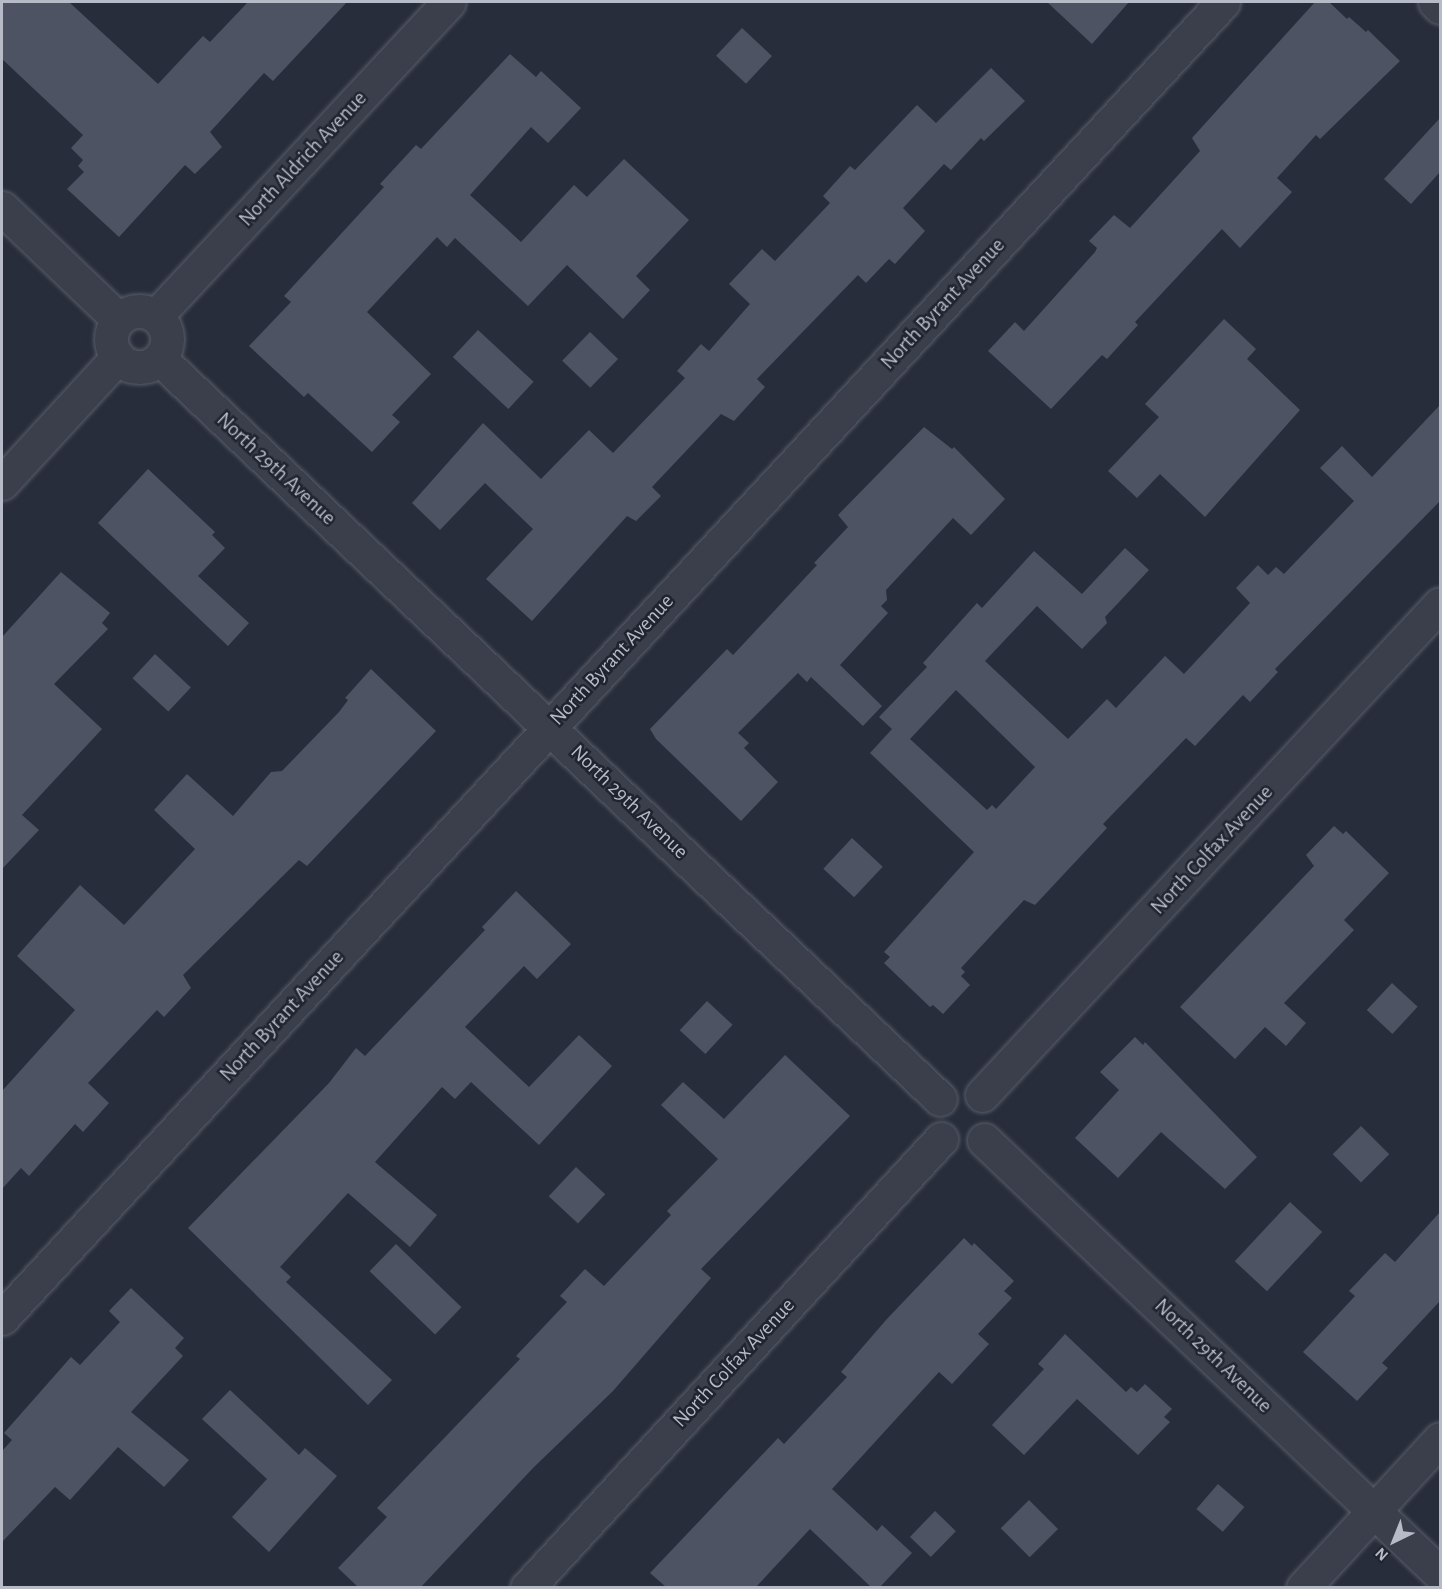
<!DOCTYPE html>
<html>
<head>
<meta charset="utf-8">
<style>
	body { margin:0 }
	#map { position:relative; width:1442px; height:1589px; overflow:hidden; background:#272d3b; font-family:"Alegreya Sans",sans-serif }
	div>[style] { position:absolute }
	.building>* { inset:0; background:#4e5363; transform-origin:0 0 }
	.roads { filter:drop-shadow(0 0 2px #595d69) drop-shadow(0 0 2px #595d69) }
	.minor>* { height:33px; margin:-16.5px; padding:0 16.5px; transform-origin:16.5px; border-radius:16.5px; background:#3b3f4b }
	.minor>.ring { margin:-16.5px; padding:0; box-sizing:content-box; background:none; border:33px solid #3b3f4b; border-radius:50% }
	span { translate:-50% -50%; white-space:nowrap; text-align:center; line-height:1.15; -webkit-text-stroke:5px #202430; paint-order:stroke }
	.street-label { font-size:21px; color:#b7bac7 }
	.frame { position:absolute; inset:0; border:3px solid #b7bac7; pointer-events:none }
	.north { position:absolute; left:1364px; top:1511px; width:60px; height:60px; -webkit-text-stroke:4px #202430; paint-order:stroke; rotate:223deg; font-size:16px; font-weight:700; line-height:24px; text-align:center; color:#b7bac7 }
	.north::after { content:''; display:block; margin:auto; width:21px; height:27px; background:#b7bac7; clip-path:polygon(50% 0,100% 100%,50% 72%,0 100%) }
</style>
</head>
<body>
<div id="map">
	<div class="building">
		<div style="clip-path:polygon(2px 2px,69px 2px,158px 84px,203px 36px,210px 42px,248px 2px,347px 2px,273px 81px,264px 73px,210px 132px,222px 147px,195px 174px,185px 165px,119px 237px,67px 189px,84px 172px,78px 166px,83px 160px,71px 148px,83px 135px,2px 59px)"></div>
		<div style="clip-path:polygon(1047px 2px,1129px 2px,1092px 44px)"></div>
		<div style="clip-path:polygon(1315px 2px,1329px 2px,1347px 19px,1349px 17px,1366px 32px,1368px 30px,1400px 61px,1320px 139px,1316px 135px,1277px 178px,1292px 192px,1240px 248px,1222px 229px,1135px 322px,1138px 325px,1107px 359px,1102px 355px,1051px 409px,988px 351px,1015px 322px,1024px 331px,1095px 252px,1097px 248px,1089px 241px,1114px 215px,1130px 228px,1200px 151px,1192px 138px)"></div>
		<div style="left:742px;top:28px;width:41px;height:38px;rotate:43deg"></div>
		<div style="clip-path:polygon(510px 54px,536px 77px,541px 71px,581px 108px,548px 143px,531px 127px,470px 195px,521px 242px,574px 185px,587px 197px,624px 159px,689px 220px,636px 276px,650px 290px,623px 319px,567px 265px,528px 306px,455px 238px,447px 247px,437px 237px,367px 312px,431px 374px,392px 415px,400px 422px,372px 452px,308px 393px,304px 397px,249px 346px,291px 302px,284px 296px,384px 187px,380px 184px,416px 145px,421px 149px)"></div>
		<div style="clip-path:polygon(991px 68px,1025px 101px,984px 141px,981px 138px,951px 170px,944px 164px,903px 208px,925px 231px,895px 264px,889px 259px,866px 283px,858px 275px,757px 379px,765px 387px,734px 421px,721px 414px,652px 487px,661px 496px,636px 521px,627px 516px,532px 621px,486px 579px,533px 529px,485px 483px,440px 530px,412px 503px,483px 423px,541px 479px,589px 430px,613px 453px,685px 378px,677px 371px,701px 344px,709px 351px,750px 304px,729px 284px,762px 249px,775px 261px,830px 203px,823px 196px,850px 166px,855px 170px,917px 105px,936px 123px)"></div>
		<div style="clip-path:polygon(1440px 118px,1440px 172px,1411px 204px,1384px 179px)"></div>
		<div style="clip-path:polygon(1224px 319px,1256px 349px,1247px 359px,1300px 410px,1205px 517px,1160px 474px,1137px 498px,1108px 471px,1159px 417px,1145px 404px)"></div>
		<div style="left:478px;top:330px;width:76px;height:37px;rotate:43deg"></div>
		<div style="left:590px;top:332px;width:39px;height:40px;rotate:44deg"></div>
		<div style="clip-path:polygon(evenodd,1440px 405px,1440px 501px,1275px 669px,1278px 672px,1250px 702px,1243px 695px,1195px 746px,1186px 738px,1103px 824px,1107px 828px,1035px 905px,1024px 900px,961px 968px,965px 972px,961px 976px,970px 985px,943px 1014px,933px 1005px,930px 1007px,884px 963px,890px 957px,884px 952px,974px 852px,870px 753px,892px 729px,879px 717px,927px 667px,923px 663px,977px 603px,982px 608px,1034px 551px,1082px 594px,1125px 548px,1149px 570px,1105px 617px,1107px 623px,1082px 649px,1037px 606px,985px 661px,1068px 739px,1107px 699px,1116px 708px,1165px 656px,1184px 674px,1250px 603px,1236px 588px,1258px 565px,1268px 575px,1276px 567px,1284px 574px,1354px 501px,1320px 468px,1342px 446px,1372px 477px,1440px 405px,956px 690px,1035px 767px,996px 809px,992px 805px,987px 810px,910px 739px,956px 690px)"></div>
		<div style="clip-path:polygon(924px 427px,952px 449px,954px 447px,1005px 499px,971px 535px,953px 518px,886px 590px,887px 600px,881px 606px,888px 613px,840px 665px,882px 706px,863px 726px,811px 677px,807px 682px,798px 673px,738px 733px,749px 743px,744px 748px,778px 782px,741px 821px,656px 739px,650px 729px,727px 649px,733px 655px,817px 565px,814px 563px,848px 527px,838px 515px)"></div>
		<div style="clip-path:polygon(148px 469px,215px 532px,212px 535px,225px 548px,198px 576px,249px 623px,228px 646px,98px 523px)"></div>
		<div style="clip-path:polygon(61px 572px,110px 613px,102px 623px,108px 629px,54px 684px,102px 729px,22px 815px,39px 830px,2px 869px,2px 637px)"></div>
		<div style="left:155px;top:654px;width:49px;height:33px;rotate:43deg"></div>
		<div style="clip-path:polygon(371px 669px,436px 731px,307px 866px,299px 860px,183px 975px,191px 988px,164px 1017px,157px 1010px,88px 1083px,109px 1103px,83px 1132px,75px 1124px,29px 1176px,21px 1168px,2px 1189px,2px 1091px,75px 1010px,17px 956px,80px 885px,124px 925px,195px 849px,154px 810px,187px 774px,233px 816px,271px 772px,282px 771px,339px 712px,348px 700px,345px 698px)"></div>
		<div style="clip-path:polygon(1334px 826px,1343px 834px,1346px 831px,1389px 873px,1344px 920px,1354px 930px,1284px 1003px,1306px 1023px,1286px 1046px,1265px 1027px,1235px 1059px,1180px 1007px,1314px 866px,1306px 855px)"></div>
		<div style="left:852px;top:838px;width:42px;height:42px;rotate:43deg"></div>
		<div style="clip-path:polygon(516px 891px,571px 944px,537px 979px,524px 966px,465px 1027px,529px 1087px,579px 1035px,612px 1066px,539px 1145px,471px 1082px,455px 1099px,442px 1087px,375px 1162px,437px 1215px,410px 1247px,348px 1193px,280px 1267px,291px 1277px,286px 1282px,392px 1380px,368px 1405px,188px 1228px,329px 1083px,356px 1048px,365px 1056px,485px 930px,482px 927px)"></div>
		<div style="left:1392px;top:983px;width:35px;height:37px;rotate:43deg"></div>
		<div style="left:707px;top:1001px;width:35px;height:40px;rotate:43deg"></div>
		<div style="clip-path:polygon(1135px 1037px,1143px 1045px,1145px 1042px,1257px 1157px,1225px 1189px,1161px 1132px,1118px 1178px,1075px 1138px,1119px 1090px,1100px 1072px)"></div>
		<div style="clip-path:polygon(785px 1055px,850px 1116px,701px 1269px,711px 1278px,613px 1391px,534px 1467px,421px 1587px,358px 1587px,338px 1568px,387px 1517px,377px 1508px,520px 1359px,516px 1356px,567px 1302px,560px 1296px,585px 1269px,604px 1286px,671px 1215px,667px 1211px,718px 1159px,661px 1105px,683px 1082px,724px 1119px)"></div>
		<div style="left:1361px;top:1126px;width:40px;height:40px;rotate:45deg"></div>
		<div style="left:576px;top:1167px;width:40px;height:40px;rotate:43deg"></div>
		<div style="left:1290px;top:1202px;width:44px;height:81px;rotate:43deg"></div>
		<div style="clip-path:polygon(1440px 1212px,1440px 1301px,1382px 1363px,1388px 1368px,1357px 1401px,1303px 1352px,1355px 1296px,1349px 1291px,1385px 1253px,1395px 1262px)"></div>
		<div style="clip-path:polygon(964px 1238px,972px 1246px,974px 1243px,1014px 1281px,1004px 1291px,1012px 1298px,978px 1334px,989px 1344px,952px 1384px,939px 1372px,832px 1489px,877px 1531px,882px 1525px,912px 1553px,880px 1587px,871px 1587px,810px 1529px,756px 1587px,666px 1587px,650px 1573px,778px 1438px,784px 1444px,847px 1377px,841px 1372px,886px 1320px)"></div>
		<div style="left:396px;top:1244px;width:91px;height:38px;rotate:44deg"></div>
		<div style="clip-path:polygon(131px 1288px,184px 1338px,175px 1348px,183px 1356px,131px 1412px,189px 1460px,164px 1487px,118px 1447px,70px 1500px,55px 1487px,2px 1542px,2px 1451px,12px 1440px,4px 1433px,71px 1357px,80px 1365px,120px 1322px,109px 1311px)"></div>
		<div style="clip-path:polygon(1065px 1334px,1126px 1392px,1131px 1387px,1137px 1392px,1145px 1384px,1172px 1409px,1164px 1417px,1170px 1422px,1138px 1455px,1077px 1399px,1024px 1455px,992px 1425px,1044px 1369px,1038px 1364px)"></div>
		<div style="clip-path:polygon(230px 1390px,299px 1455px,305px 1448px,337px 1476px,269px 1552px,232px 1517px,267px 1479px,202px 1419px)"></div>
		<div style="left:1218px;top:1484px;width:35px;height:33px;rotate:41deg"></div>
		<div style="left:1029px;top:1500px;width:41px;height:40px;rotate:45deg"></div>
		<div style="left:935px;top:1511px;width:29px;height:36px;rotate:44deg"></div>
	</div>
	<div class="roads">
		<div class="minor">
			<div style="left:1435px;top:2px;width:7px;rotate:45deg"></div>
			<div style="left:2px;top:208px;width:161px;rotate:43.7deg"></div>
			<div class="ring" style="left:111px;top:311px;width:23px;height:23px"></div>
			<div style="left:156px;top:316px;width:429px;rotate:-47deg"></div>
			<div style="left:160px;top:359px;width:1075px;rotate:43.49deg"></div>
			<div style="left:2px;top:483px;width:171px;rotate:-47.4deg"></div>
			<div style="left:982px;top:1095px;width:671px;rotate:-46.99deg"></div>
			<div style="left:984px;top:1140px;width:630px;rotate:43.58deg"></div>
			<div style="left:2px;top:1318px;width:1795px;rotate:-47.14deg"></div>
			<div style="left:527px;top:1588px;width:611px;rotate:-47.32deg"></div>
			<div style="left:1303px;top:1588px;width:202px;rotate:-47.4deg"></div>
		</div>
	</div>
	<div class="street-label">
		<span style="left:303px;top:159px;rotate:-47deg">North Aldrich Avenue</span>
		<span style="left:943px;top:304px;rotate:-47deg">North Byrant Avenue</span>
		<span style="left:276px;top:469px;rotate:43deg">North 29th Avenue</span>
		<span style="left:612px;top:660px;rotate:-47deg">North Byrant Avenue</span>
		<span style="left:629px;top:802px;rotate:44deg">North 29th Avenue</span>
		<span style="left:1212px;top:850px;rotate:-47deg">North Colfax Avenue</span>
		<span style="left:282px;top:1016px;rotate:-47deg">North Byrant Avenue</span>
		<span style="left:1213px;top:1356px;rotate:44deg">North 29th Avenue</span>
		<span style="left:734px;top:1363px;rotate:-47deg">North Colfax Avenue</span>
	</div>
	<div class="frame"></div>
	<div class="north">N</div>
</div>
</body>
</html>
